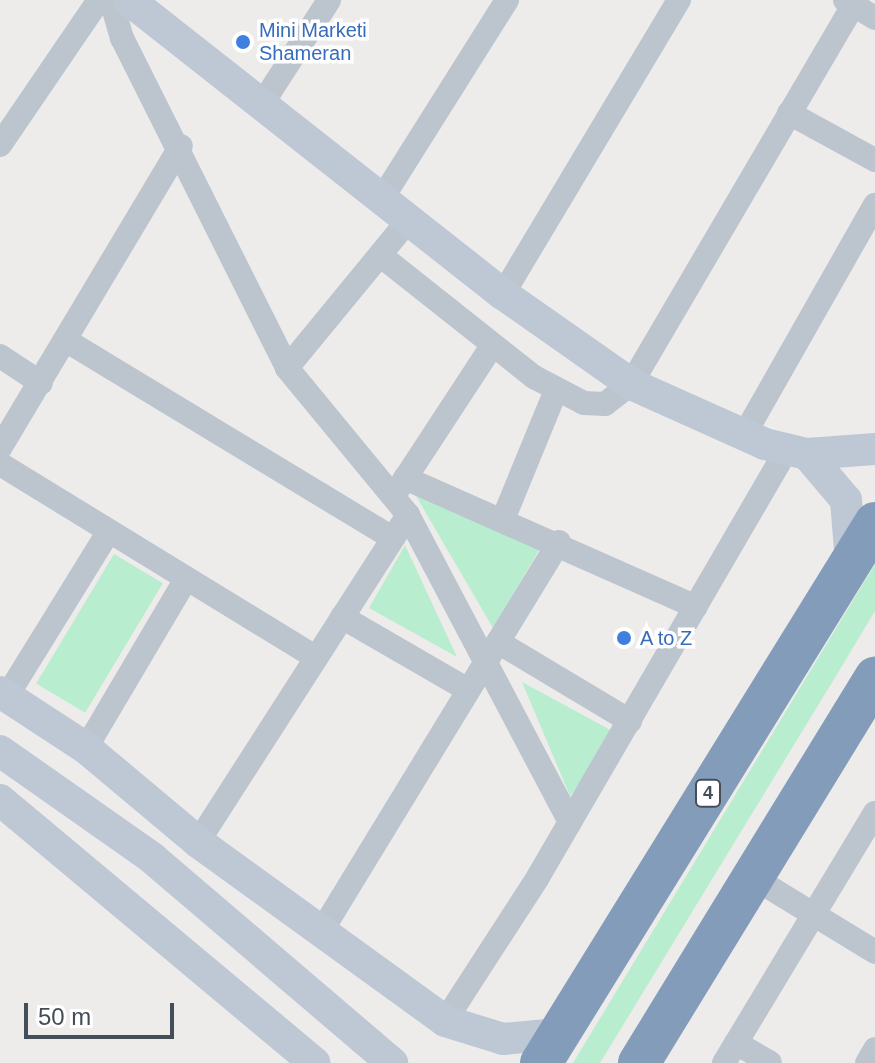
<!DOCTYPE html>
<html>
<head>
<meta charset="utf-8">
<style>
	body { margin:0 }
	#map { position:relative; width:875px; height:1063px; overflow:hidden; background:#eeebeb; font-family:Arial,sans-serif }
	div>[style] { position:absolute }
	.green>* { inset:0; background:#b9edcf; transform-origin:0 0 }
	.street>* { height:24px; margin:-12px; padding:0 12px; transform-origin:12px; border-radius:12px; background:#bcc5ce }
	.secondary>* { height:32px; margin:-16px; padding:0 16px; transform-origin:16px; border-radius:16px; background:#bec8d5 }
	.highway>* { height:42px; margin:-21px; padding:0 21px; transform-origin:21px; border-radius:21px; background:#839cba }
	.dots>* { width:22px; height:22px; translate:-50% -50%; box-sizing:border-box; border:4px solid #fff; border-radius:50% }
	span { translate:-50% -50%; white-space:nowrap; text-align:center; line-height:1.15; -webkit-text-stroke:7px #fff; paint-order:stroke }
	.shield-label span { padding:2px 6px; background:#fff; border:2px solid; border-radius:6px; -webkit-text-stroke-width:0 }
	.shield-label { font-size:18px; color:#444e58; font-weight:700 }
	.shop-label { font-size:20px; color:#366cbe }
	.left { translate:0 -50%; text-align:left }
	.scale { position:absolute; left:24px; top:1003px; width:150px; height:36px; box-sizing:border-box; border:4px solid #444e58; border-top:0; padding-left:10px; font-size:24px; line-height:28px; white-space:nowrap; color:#444e58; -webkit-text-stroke:6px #fff; paint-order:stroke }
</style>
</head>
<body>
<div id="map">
	<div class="green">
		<div style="clip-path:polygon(416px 496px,542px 545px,493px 628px)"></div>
		<div style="clip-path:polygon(405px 545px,457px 657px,369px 608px)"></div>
		<div style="left:114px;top:554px;width:57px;height:151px;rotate:31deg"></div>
		<div style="clip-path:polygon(875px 564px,875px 611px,839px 671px,600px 1063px,573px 1063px)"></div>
		<div style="clip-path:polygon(522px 682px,616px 733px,570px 796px)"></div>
	</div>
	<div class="street">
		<div style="left:111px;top:0;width:40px;rotate:74deg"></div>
		<div style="left:122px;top:38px;width:369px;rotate:63.4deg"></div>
		<div style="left:287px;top:368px;width:190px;rotate:50.5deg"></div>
		<div style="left:408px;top:515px;width:347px;rotate:62.2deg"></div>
		<div style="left:845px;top:0;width:35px;rotate:31deg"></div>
		<div style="left:264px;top:101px;width:120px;rotate:-57.2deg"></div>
		<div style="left:789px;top:113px;width:98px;rotate:28.7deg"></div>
		<div style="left:0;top:145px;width:176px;rotate:-55.7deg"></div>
		<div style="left:383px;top:197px;width:233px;rotate:-57.8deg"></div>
		<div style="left:380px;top:255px;width:196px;rotate:38.4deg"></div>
		<div style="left:534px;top:377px;width:56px;rotate:27.5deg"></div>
		<div style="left:584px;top:403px;width:21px;rotate:3deg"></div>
		<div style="left:605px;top:404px;width:33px;rotate:-38deg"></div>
		<div style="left:631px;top:384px;width:445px;rotate:-59.6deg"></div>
		<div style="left:503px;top:294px;width:343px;rotate:-59.1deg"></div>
		<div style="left:67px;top:341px;width:380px;rotate:31.2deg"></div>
		<div style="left:0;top:356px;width:49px;rotate:33.4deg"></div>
		<div style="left:287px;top:368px;width:194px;rotate:-50.6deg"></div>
		<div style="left:743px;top:437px;width:267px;rotate:-60.4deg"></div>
		<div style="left:0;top:448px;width:352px;rotate:-59.1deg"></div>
		<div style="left:0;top:464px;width:371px;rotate:31.5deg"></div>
		<div style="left:405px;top:478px;width:318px;rotate:23.9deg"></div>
		<div style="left:397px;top:491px;width:173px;rotate:-56.8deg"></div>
		<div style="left:504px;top:517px;width:137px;rotate:-67.7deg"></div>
		<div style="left:342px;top:617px;width:146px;rotate:30.1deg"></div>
		<div style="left:498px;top:642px;width:154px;rotate:30.9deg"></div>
		<div style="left:7px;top:696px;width:194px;rotate:-58.3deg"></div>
		<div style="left:86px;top:748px;width:196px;rotate:-59.4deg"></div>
		<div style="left:198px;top:842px;width:389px;rotate:-57.3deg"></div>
		<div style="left:754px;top:878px;width:142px;rotate:31.4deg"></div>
		<div style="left:321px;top:932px;width:457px;rotate:-58.6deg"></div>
		<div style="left:445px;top:1021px;width:171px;rotate:-57.1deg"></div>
		<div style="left:538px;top:877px;width:494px;rotate:-59.8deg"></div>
		<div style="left:736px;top:1043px;width:39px;rotate:30deg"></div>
		<div style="left:724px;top:1063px;width:292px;rotate:-58.9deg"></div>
		<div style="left:867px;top:1063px;width:16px;rotate:-60deg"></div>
	</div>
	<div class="secondary">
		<div style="left:129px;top:0;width:476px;rotate:38.2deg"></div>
		<div style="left:503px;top:294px;width:156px;rotate:35.1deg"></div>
		<div style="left:631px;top:384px;width:147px;rotate:24.1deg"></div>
		<div style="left:765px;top:444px;width:43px;rotate:13.4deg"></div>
		<div style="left:807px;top:454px;width:68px;rotate:-4.2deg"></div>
		<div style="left:807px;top:454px;width:60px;rotate:49.7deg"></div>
		<div style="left:846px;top:500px;width:62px;rotate:85.4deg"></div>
		<div style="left:0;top:692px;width:103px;rotate:33.1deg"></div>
		<div style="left:86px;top:748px;width:146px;rotate:40deg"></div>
		<div style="left:198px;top:842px;width:305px;rotate:35.9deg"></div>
		<div style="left:445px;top:1021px;width:61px;rotate:17.2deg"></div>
		<div style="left:503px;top:1039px;width:55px;rotate:-5.2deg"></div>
		<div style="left:0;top:751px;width:186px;rotate:35.1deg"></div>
		<div style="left:152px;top:858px;width:316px;rotate:40.5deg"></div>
		<div style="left:0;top:800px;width:410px;rotate:39.9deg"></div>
	</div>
	<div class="highway">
		<div style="left:541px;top:1063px;width:635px;rotate:-58.26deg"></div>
		<div style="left:639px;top:1063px;width:452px;rotate:-58.5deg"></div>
	</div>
	<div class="dots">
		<div style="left:243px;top:42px;background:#3f7fe0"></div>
		<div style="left:624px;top:638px;background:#3f7fe0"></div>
	</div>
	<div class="shield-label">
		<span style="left:708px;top:793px">4</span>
	</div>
	<div class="shop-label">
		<span class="left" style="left:259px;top:42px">Mini Marketi<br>Shameran</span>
		<span class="left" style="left:640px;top:638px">A to Z</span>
	</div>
	<div class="scale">50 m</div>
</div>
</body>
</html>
